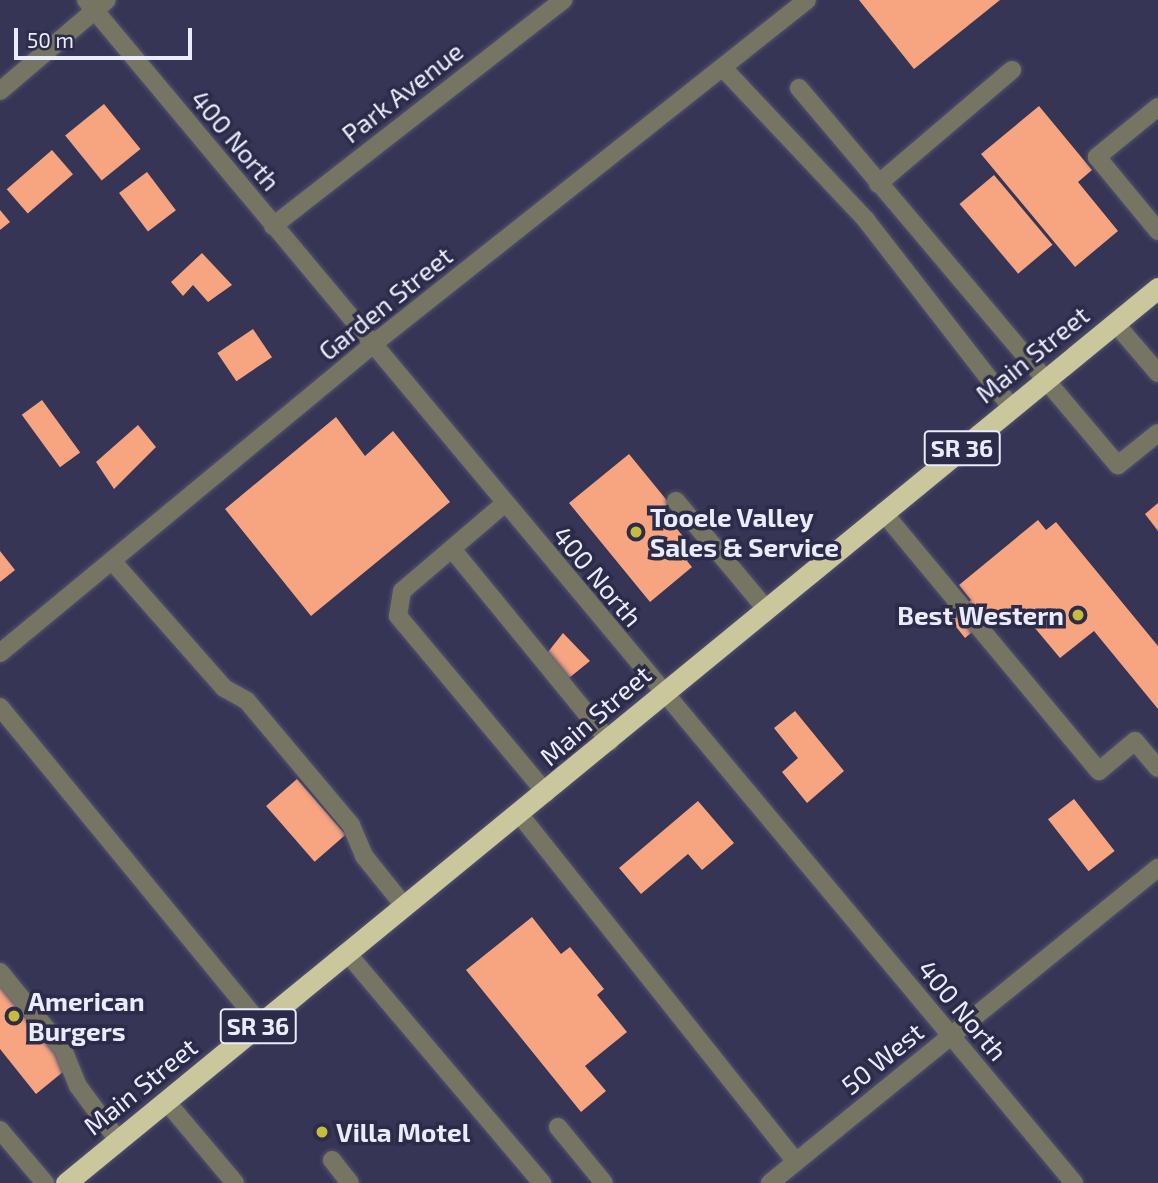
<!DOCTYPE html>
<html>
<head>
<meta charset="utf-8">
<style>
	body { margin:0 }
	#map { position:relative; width:1158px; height:1183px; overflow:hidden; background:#363555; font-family:"Exo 2",sans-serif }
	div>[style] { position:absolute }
	.building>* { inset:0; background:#f7a480; transform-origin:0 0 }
	.roads { filter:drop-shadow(0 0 2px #535270) drop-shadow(0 0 2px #535270) }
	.minor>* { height:18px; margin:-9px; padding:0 9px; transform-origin:9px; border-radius:9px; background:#767564 }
	.highway>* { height:21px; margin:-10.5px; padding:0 10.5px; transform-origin:10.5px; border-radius:10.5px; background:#cac79d }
	.dots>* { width:19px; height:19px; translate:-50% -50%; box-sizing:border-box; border:4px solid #2c2b4a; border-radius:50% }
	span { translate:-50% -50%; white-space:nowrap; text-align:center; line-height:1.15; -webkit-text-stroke:7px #2c2b4a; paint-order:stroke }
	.shield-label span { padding:2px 5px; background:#2c2b4a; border:2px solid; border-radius:5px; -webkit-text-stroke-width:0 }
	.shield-label { font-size:24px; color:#eaebfb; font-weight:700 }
	.street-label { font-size:26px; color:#eaebfb }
	.poi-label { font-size:26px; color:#eaebfb; font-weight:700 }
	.left { translate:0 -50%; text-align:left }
	.right { translate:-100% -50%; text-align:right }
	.scale { position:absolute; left:14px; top:28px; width:178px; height:32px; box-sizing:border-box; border:4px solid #eaebfb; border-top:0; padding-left:9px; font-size:21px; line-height:24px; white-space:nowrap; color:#eaebfb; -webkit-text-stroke:5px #2c2b4a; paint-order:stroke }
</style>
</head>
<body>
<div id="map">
	<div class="building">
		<div style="clip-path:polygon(859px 0,1000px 0,914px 69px)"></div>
		<div style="left:104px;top:104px;width:58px;height:50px;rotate:51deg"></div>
		<div style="clip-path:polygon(1039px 106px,1092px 170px,1078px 182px,1118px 231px,1075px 267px,981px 154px)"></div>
		<div style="left:52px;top:150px;width:32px;height:60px;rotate:49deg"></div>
		<div style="left:147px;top:172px;width:48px;height:35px;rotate:53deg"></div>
		<div style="left:994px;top:175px;width:91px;height:45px;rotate:50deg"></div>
		<div style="clip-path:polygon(0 210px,10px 222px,0 230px)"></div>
		<div style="clip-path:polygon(202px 253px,232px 285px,208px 302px,193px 285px,183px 296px,171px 282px)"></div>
		<div style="left:253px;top:329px;width:34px;height:43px;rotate:56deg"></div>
		<div style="left:42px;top:400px;width:65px;height:25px;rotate:54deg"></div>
		<div style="clip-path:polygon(336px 417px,365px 456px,393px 431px,450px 502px,311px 616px,225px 509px)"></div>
		<div style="clip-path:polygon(138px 425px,156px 447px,114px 489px,96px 462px)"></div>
		<div style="clip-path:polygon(629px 454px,669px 503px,661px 510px,697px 553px,687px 561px,692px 567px,650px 602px,569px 503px)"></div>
		<div style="clip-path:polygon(1158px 503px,1158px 531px,1145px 514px)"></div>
		<div style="clip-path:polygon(1038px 520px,1046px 530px,1056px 522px,1158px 646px,1158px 709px,1094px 631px,1060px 658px,1019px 609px,991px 616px,965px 638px,949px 618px,971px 600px,959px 585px)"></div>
		<div style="clip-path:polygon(0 551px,15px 570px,0 582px)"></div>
		<div style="clip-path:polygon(563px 633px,590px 661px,569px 678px,548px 652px)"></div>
		<div style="clip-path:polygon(795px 711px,844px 771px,807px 803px,782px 772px,798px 758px,774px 728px)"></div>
		<div style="left:297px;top:779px;width:74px;height:41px;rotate:49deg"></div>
		<div style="left:1074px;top:799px;width:66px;height:33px;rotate:52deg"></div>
		<div style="clip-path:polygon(698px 801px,734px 843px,702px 870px,688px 854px,641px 894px,619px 868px)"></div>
		<div style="clip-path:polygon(532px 917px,561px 954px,570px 947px,604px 989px,597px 995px,627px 1032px,585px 1066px,606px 1091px,581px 1112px,466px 970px)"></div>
		<div style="clip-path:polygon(0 984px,69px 1067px,36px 1094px,0 1049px)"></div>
	</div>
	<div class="roads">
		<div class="minor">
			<div style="left:86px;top:0;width:1541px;rotate:50.13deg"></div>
			<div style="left:723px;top:68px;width:209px;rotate:46.7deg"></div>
			<div style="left:866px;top:220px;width:237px;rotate:52.2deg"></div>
			<div style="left:799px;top:88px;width:494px;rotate:49.8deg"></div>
			<div style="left:1118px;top:465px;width:51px;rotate:-38.7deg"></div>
			<div style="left:0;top:91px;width:140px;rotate:-40.4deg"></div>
			<div style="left:1158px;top:107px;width:79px;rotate:140.7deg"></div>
			<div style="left:1097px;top:157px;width:96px;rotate:50.5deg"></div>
			<div style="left:878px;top:184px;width:176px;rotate:-40.4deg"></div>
			<div style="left:273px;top:226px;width:368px;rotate:-37.9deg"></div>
			<div style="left:1115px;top:323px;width:66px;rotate:49.3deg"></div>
			<div style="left:676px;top:501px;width:139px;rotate:50.2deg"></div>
			<div style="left:504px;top:504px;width:134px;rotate:139.5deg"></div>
			<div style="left:402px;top:591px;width:25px;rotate:99deg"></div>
			<div style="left:398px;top:616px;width:231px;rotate:50.1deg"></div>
			<div style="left:883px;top:512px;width:124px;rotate:50.3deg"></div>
			<div style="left:452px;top:549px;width:249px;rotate:50.7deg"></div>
			<div style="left:113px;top:562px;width:168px;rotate:48.6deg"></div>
			<div style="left:224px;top:688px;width:26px;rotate:29deg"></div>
			<div style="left:247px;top:701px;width:162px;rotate:50deg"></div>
			<div style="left:351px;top:825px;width:34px;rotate:67deg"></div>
			<div style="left:364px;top:856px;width:65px;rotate:51.2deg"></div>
			<div style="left:978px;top:626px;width:189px;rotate:50.2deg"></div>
			<div style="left:1099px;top:771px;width:47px;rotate:-39.8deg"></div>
			<div style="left:1135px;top:741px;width:35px;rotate:50deg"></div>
			<div style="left:0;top:653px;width:483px;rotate:-39.6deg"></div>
			<div style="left:372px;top:345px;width:555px;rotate:-38.42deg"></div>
			<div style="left:0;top:707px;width:410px;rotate:50.6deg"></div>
			<div style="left:520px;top:815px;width:443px;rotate:51.5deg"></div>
			<div style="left:347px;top:953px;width:302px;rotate:49.7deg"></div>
			<div style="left:0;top:972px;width:99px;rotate:50.7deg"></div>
			<div style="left:63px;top:1049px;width:40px;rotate:68deg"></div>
			<div style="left:78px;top:1086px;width:67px;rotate:53.5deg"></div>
			<div style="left:166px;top:1101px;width:107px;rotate:49.9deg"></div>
			<div style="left:558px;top:1127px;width:72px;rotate:50.6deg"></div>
			<div style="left:0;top:1130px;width:70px;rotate:49.7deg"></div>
			<div style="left:332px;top:1160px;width:29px;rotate:52deg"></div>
			<div style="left:770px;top:1183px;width:500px;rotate:-39.1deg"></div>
		</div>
		<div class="highway">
			<div style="left:66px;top:1183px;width:1412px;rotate:-39.34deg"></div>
		</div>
	</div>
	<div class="dots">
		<div style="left:636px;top:532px;background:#c6bb3c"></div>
		<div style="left:1078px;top:615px;background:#c6bb3c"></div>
		<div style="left:14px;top:1016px;background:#c6bb3c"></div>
		<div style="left:322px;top:1132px;background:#c6bb3c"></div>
	</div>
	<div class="shield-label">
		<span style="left:962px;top:448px">SR 36</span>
		<span style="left:258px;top:1026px">SR 36</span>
	</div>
	<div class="street-label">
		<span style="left:402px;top:92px;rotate:-38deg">Park Avenue</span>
		<span style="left:236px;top:140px;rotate:50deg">400 North</span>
		<span style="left:385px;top:303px;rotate:-39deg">Garden Street</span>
		<span style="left:1032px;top:354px;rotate:-39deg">Main Street</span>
		<span style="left:598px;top:576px;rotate:50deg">400 North</span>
		<span style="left:595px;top:715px;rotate:-41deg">Main Street</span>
		<span style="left:963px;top:1010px;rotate:50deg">400 North</span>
		<span style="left:882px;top:1058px;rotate:-39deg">50 West</span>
		<span style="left:140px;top:1086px;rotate:-39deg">Main Street</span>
	</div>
	<div class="poi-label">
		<span class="left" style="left:650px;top:532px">Tooele Valley<br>Sales &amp; Service</span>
		<span class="right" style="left:1064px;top:615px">Best Western</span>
		<span class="left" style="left:28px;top:1016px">American<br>Burgers</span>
		<span class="left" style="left:336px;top:1132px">Villa Motel</span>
	</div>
	<div class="scale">50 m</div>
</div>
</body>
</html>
